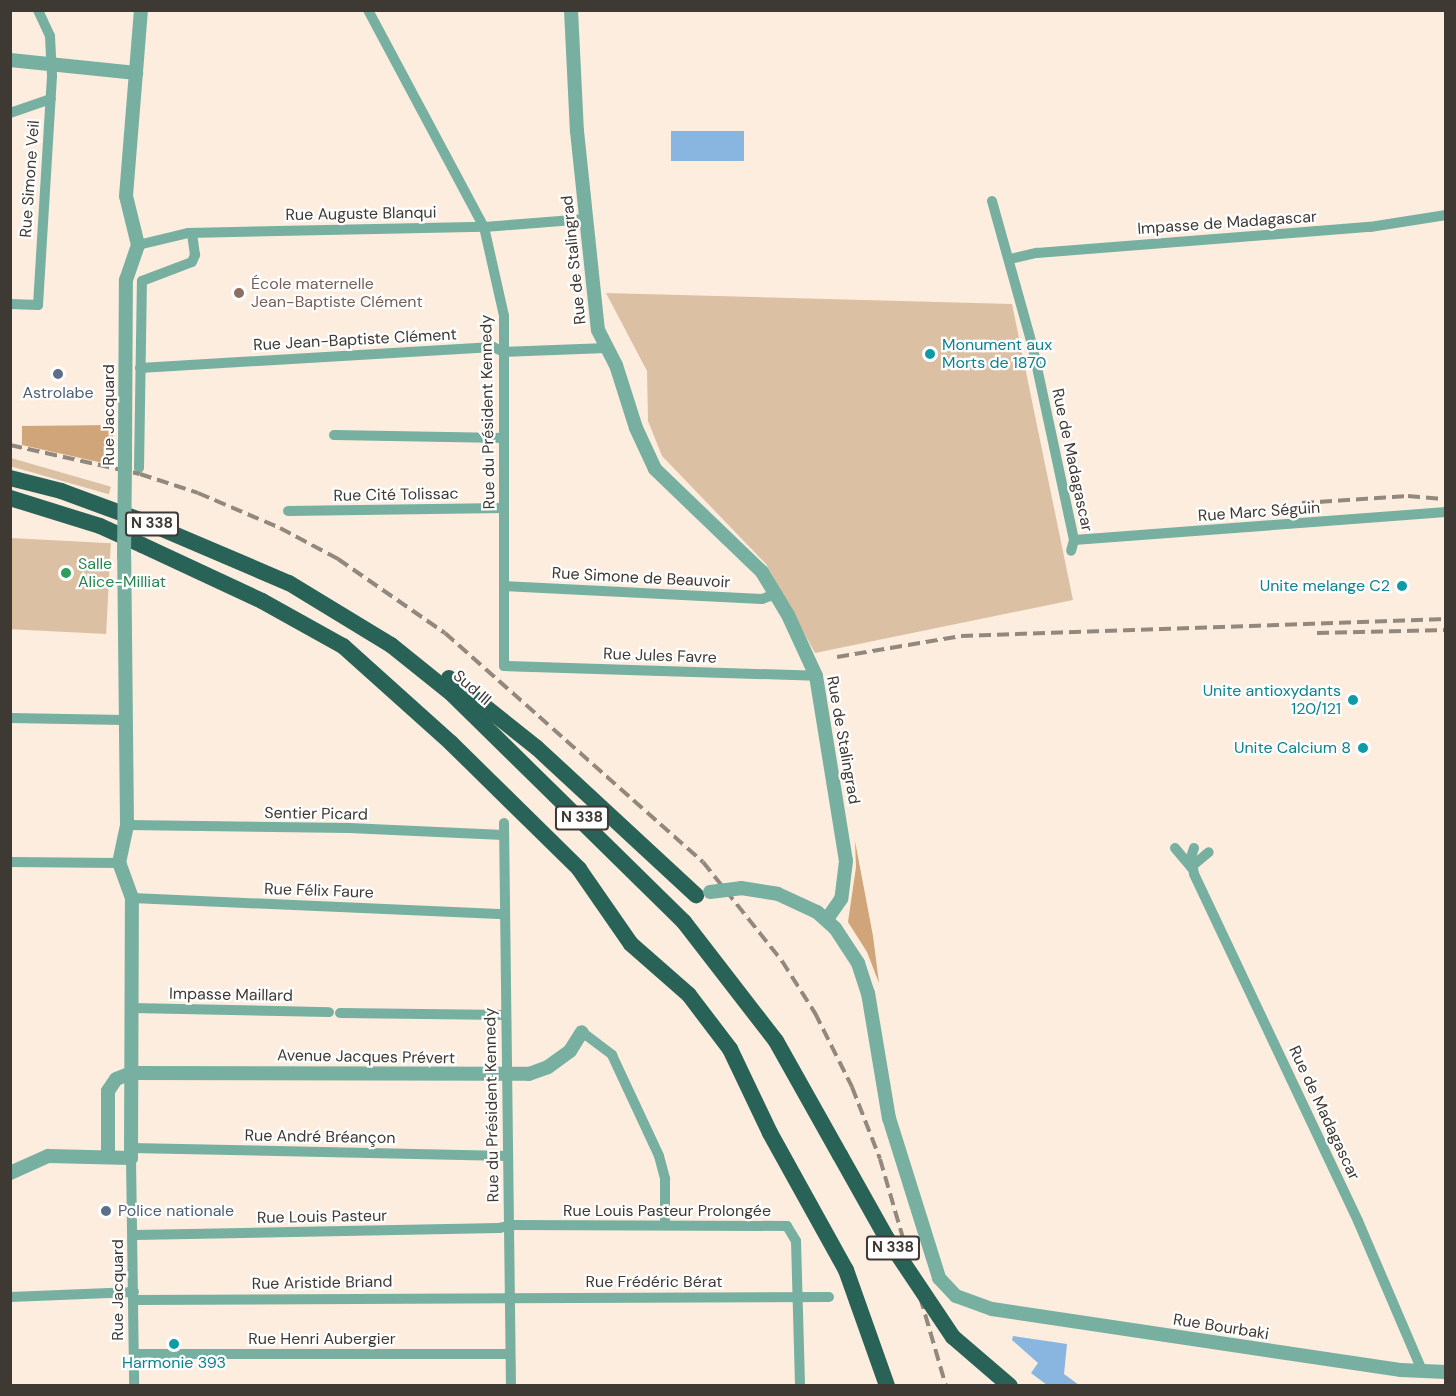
<!DOCTYPE html>
<html>
<head>
<meta charset="utf-8">
<style>
	body { margin:0 }
	#map { position:relative; width:1456px; height:1396px; overflow:hidden; background:#fcedde; font-family:"DM Sans",sans-serif }
	div>[style] { position:absolute }
	.green>* { inset:0; background:#dcc0a3; transform-origin:0 0 }
	.forest>* { inset:0; background:#cfa579 }
	.water>* { inset:0; background:#88b6e0; transform-origin:0 0 }
	.minor>* { height:10px; margin:-5px; padding:0 5px; transform-origin:5px; border-radius:5px; background:#77afa1 }
	.tertiary>* { height:14px; margin:-7px; padding:0 7px; transform-origin:7px; border-radius:7px; background:#77afa1 }
	.trunk>* { height:16px; margin:-8px; padding:0 8px; transform-origin:8px; border-radius:8px; background:#296256 }
	.rail>* { height:4px; margin-top:-2px; transform-origin:0; background:repeating-linear-gradient(90deg,#92887e 0 12px,transparent 0 18px) }
	.tertiary-bridge>* { height:14px; margin:-7px; padding:0 7px; transform-origin:7px; border-radius:7px; background:#77afa1 }
	.trunk-bridge>* { height:16px; margin:-8px; padding:0 8px; transform-origin:8px; border-radius:8px; background:#296256 }
	.dots>* { width:16px; height:16px; translate:-50% -50%; box-sizing:border-box; border:3px solid #fff; border-radius:50% }
	span { translate:-50% -50%; white-space:nowrap; text-align:center; line-height:1.15; -webkit-text-stroke:4.5px #fff; paint-order:stroke }
	.shield-label span { padding:2px 4px; background:#fff; border:2px solid; border-radius:4px; -webkit-text-stroke-width:0 }
	.shield-label { font-size:15px; color:#3f3933; font-weight:700 }
	.street-label { font-size:16px; color:#3f3933 }
	.education-label { font-size:16px; color:#785e54 }
	.left { translate:0 -50%; text-align:left }
	.culture-label { font-size:16px; color:#0d838f }
	.right { translate:-100% -50%; text-align:right }
	.service-label { font-size:16px; color:#4e5e75 }
	.leisure-label { font-size:16px; color:#27864d }
	.frame { position:absolute; inset:0; border:12px solid #3f3933; pointer-events:none }
</style>
</head>
<body>
<div id="map">
	<div class="green">
		<div style="clip-path:polygon(606px 293px,1012px 304px,1073px 600px,815px 653px,766px 564px,662px 456px,648px 421px,647px 371px)"></div>
		<div style="left:11px;top:458px;width:104px;height:8px;rotate:16deg"></div>
		<div style="left:11px;top:538px;width:100px;height:91px;rotate:3deg"></div>
	</div>
	<div class="forest">
		<div style="clip-path:polygon(113px 425px,112px 465px,22px 445px,22px 426px)"></div>
		<div style="clip-path:polygon(855px 841px,873px 936px,879px 983px,867px 952px,848px 922px,856px 867px)"></div>
	</div>
	<div class="water">
		<div style="left:671px;top:131px;width:73px;height:30px"></div>
		<div style="clip-path:polygon(1013px 1336px,1067px 1344px,1064px 1374px,1079px 1385px,1047px 1385px,1031px 1373px,1038px 1363px,1012px 1340px)"></div>
	</div>
	<div class="minor">
		<div style="left:368px;top:10px;width:246px;rotate:61.9deg"></div>
		<div style="left:484px;top:227px;width:91px;rotate:77.3deg"></div>
		<div style="left:504px;top:316px;width:350px;rotate:90deg"></div>
		<div style="left:504px;top:666px;width:312px;rotate:1.8deg"></div>
		<div style="left:10px;top:113px;width:43px;rotate:-18.9deg"></div>
		<div style="left:992px;top:201px;width:148px;rotate:74.4deg"></div>
		<div style="left:1032px;top:344px;width:200px;rotate:77.9deg"></div>
		<div style="left:1074px;top:540px;width:11px;rotate:105deg"></div>
		<div style="left:138px;top:245px;width:51px;rotate:-13.5deg"></div>
		<div style="left:188px;top:233px;width:296px;rotate:-1.2deg"></div>
		<div style="left:484px;top:227px;width:102px;rotate:-4.5deg"></div>
		<div style="left:1010px;top:259px;width:28px;rotate:-13deg"></div>
		<div style="left:1037px;top:253px;width:334px;rotate:-4.5deg"></div>
		<div style="left:1370px;top:227px;width:77px;rotate:-9deg"></div>
		<div style="left:10px;top:304px;width:28px;rotate:2deg"></div>
		<div style="left:38px;top:305px;width:229px;rotate:-86.5deg"></div>
		<div style="left:52px;top:76px;width:40px;rotate:-92.9deg"></div>
		<div style="left:50px;top:36px;width:29px;rotate:-115deg"></div>
		<div style="left:140px;top:368px;width:354px;rotate:-3.4deg"></div>
		<div style="left:493px;top:347px;width:12px;rotate:24deg"></div>
		<div style="left:504px;top:352px;width:103px;rotate:-2.2deg"></div>
		<div style="left:334px;top:435px;width:170px;rotate:1deg"></div>
		<div style="left:139px;top:468px;width:187px;rotate:-89.1deg"></div>
		<div style="left:142px;top:281px;width:53px;rotate:-20.8deg"></div>
		<div style="left:192px;top:262px;width:8px;rotate:-67deg"></div>
		<div style="left:195px;top:255px;width:22px;rotate:-98deg"></div>
		<div style="left:288px;top:511px;width:216px;rotate:-0.8deg"></div>
		<div style="left:1074px;top:540px;width:373px;rotate:-4.3deg"></div>
		<div style="left:504px;top:586px;width:258px;rotate:2.9deg"></div>
		<div style="left:762px;top:599px;width:14px;rotate:-21deg"></div>
		<div style="left:10px;top:718px;width:114px;rotate:1deg"></div>
		<div style="left:504px;top:823px;width:563px;rotate:89.29deg"></div>
		<div style="left:127px;top:825px;width:222px;rotate:0.8deg"></div>
		<div style="left:349px;top:828px;width:155px;rotate:2.6deg"></div>
		<div style="left:1175px;top:848px;width:25px;rotate:50deg"></div>
		<div style="left:1194px;top:848px;width:9px;rotate:108deg"></div>
		<div style="left:1191px;top:857px;width:17px;rotate:80deg"></div>
		<div style="left:1194px;top:874px;width:384px;rotate:64.7deg"></div>
		<div style="left:1358px;top:1221px;width:165px;rotate:66.8deg"></div>
		<div style="left:10px;top:862px;width:109px;rotate:0.5deg"></div>
		<div style="left:1191px;top:867px;width:23px;rotate:-40deg"></div>
		<div style="left:132px;top:898px;width:373px;rotate:2.5deg"></div>
		<div style="left:132px;top:1008px;width:197px;rotate:1.2deg"></div>
		<div style="left:340px;top:1013px;width:166px;rotate:0.7deg"></div>
		<div style="left:582px;top:1032px;width:38px;rotate:37deg"></div>
		<div style="left:612px;top:1055px;width:111px;rotate:65deg"></div>
		<div style="left:659px;top:1156px;width:24px;rotate:75deg"></div>
		<div style="left:665px;top:1179px;width:46px;rotate:90deg"></div>
		<div style="left:131px;top:1148px;width:377px;rotate:1.2deg"></div>
		<div style="left:131px;top:1158px;width:228px;rotate:89.2deg"></div>
		<div style="left:135px;top:1235px;width:364px;rotate:-1.1deg"></div>
		<div style="left:499px;top:1228px;width:14px;rotate:-12deg"></div>
		<div style="left:513px;top:1225px;width:274px;rotate:0.2deg"></div>
		<div style="left:787px;top:1226px;width:17px;rotate:59deg"></div>
		<div style="left:796px;top:1241px;width:145px;rotate:88.4deg"></div>
		<div style="left:10px;top:1297px;width:124px;rotate:-2.3deg"></div>
		<div style="left:134px;top:1300px;width:695px;rotate:-0.25deg"></div>
		<div style="left:134px;top:1354px;width:376px"></div>
	</div>
	<div class="tertiary">
		<div style="left:571px;top:10px;width:121px;rotate:87.2deg"></div>
		<div style="left:577px;top:131px;width:200px;rotate:84deg"></div>
		<div style="left:598px;top:330px;width:39px;rotate:63deg"></div>
		<div style="left:616px;top:365px;width:66px;rotate:72.4deg"></div>
		<div style="left:636px;top:428px;width:45px;rotate:65.1deg"></div>
		<div style="left:655px;top:469px;width:149px;rotate:43.9deg"></div>
		<div style="left:762px;top:572px;width:50px;rotate:58.8deg"></div>
		<div style="left:788px;top:615px;width:67px;rotate:65.3deg"></div>
		<div style="left:816px;top:676px;width:187px;rotate:80.8deg"></div>
		<div style="left:846px;top:861px;width:38px;rotate:97deg"></div>
		<div style="left:841px;top:899px;width:24px;rotate:125deg"></div>
		<div style="left:10px;top:60px;width:127px;rotate:5.9deg"></div>
		<div style="left:125px;top:453px;width:173px;rotate:-89.7deg"></div>
		<div style="left:126px;top:280px;width:37px;rotate:-71deg"></div>
		<div style="left:138px;top:245px;width:50px;rotate:-103.8deg"></div>
		<div style="left:126px;top:196px;width:187px;rotate:-85.4deg"></div>
		<div style="left:741px;top:888px;width:37px;rotate:9deg"></div>
		<div style="left:778px;top:894px;width:43px;rotate:24.8deg"></div>
		<div style="left:817px;top:912px;width:24px;rotate:42deg"></div>
		<div style="left:835px;top:928px;width:42px;rotate:56.7deg"></div>
		<div style="left:858px;top:963px;width:32px;rotate:72deg"></div>
		<div style="left:868px;top:993px;width:127px;rotate:80.5deg"></div>
		<div style="left:889px;top:1118px;width:168px;rotate:72.6deg"></div>
		<div style="left:939px;top:1278px;width:25px;rotate:47deg"></div>
		<div style="left:956px;top:1296px;width:38px;rotate:20deg"></div>
		<div style="left:992px;top:1309px;width:414px;rotate:8.5deg"></div>
		<div style="left:1401px;top:1370px;width:45px;rotate:2.5deg"></div>
		<div style="left:108px;top:1157px;width:66px;rotate:-90deg"></div>
		<div style="left:108px;top:1091px;width:14px;rotate:-56deg"></div>
		<div style="left:116px;top:1079px;width:17px;rotate:-21deg"></div>
		<div style="left:132px;top:1073px;width:397px;rotate:0.1deg"></div>
		<div style="left:529px;top:1074px;width:20px;rotate:-20deg"></div>
		<div style="left:548px;top:1067px;width:27px;rotate:-36deg"></div>
		<div style="left:570px;top:1051px;width:22px;rotate:-58deg"></div>
		<div style="left:10px;top:1173px;width:42px;rotate:-24.1deg"></div>
		<div style="left:48px;top:1156px;width:83px;rotate:1.4deg"></div>
		<div style="left:131px;top:1158px;width:260px;rotate:-89.8deg"></div>
		<div style="left:132px;top:898px;width:37px;rotate:-110deg"></div>
		<div style="left:119px;top:863px;width:39px;rotate:-78deg"></div>
		<div style="left:127px;top:825px;width:269px;rotate:-90.6deg"></div>
	</div>
	<div class="trunk">
		<div style="left:10px;top:478px;width:53px;rotate:14.3deg"></div>
		<div style="left:61px;top:491px;width:93px;rotate:20.2deg"></div>
		<div style="left:148px;top:523px;width:153px;rotate:23.1deg"></div>
		<div style="left:289px;top:583px;width:119px;rotate:31.3deg"></div>
		<div style="left:391px;top:645px;width:78px;rotate:38.8deg"></div>
		<div style="left:452px;top:694px;width:325px;rotate:44.5deg"></div>
		<div style="left:684px;top:922px;width:150px;rotate:52.3deg"></div>
		<div style="left:776px;top:1041px;width:131px;rotate:60.7deg"></div>
		<div style="left:10px;top:498px;width:94px;rotate:17.3deg"></div>
		<div style="left:100px;top:526px;width:46px;rotate:24.3deg"></div>
		<div style="left:142px;top:545px;width:132px;rotate:25deg"></div>
		<div style="left:262px;top:601px;width:93px;rotate:29.1deg"></div>
		<div style="left:343px;top:646px;width:145px;rotate:41.9deg"></div>
		<div style="left:451px;top:743px;width:180px;rotate:44.5deg"></div>
		<div style="left:579px;top:869px;width:91px;rotate:55.3deg"></div>
		<div style="left:631px;top:944px;width:77px;rotate:41.3deg"></div>
		<div style="left:689px;top:995px;width:68px;rotate:52.8deg"></div>
		<div style="left:730px;top:1049px;width:93px;rotate:64.5deg"></div>
		<div style="left:770px;top:1133px;width:157px;rotate:61deg"></div>
		<div style="left:846px;top:1270px;width:123px;rotate:70.5deg"></div>
		<div style="left:449px;top:678px;width:112px;rotate:38.5deg"></div>
		<div style="left:537px;top:748px;width:217px;rotate:42.8deg"></div>
		<div style="left:953px;top:1337px;width:75px;rotate:40.7deg"></div>
	</div>
	<div class="rail">
		<div style="left:10px;top:445px;width:133px;rotate:12.6deg"></div>
		<div style="left:140px;top:474px;width:61px;rotate:18.1deg"></div>
		<div style="left:198px;top:493px;width:89px;rotate:23.1deg"></div>
		<div style="left:280px;top:528px;width:66px;rotate:28.1deg"></div>
		<div style="left:338px;top:559px;width:130px;rotate:34.7deg"></div>
		<div style="left:445px;top:633px;width:345px;rotate:41.6deg"></div>
		<div style="left:703px;top:862px;width:127px;rotate:51.4deg"></div>
		<div style="left:782px;top:961px;width:62px;rotate:57.6deg"></div>
		<div style="left:815px;top:1013px;width:83px;rotate:63.4deg"></div>
		<div style="left:852px;top:1087px;width:77px;rotate:68.7deg"></div>
		<div style="left:880px;top:1159px;width:236px;rotate:73.8deg"></div>
		<div style="left:1302px;top:503px;width:106px;rotate:-3.8deg"></div>
		<div style="left:1408px;top:496px;width:38px;rotate:5deg"></div>
		<div style="left:1317px;top:633px;width:129px;rotate:-1.3deg"></div>
		<div style="left:837px;top:657px;width:126px;rotate:-9.6deg"></div>
		<div style="left:961px;top:636px;width:485px;rotate:-2deg"></div>
	</div>
	<div class="tertiary-bridge">
		<div style="left:124px;top:556px;width:103px;rotate:-89.4deg"></div>
		<div style="left:710px;top:892px;width:31px;rotate:-7deg"></div>
	</div>
	<div class="trunk-bridge">
		<div style="left:840px;top:1155px;width:94px;rotate:60.7deg"></div>
		<div style="left:886px;top:1237px;width:120px;rotate:56.2deg"></div>
	</div>
	<div class="dots">
		<div style="left:239px;top:293px;background:#8d6e63"></div>
		<div style="left:930px;top:354px;background:#0f9aa8"></div>
		<div style="left:58px;top:374px;background:#5c6f8a"></div>
		<div style="left:66px;top:573px;background:#2e9e5b"></div>
		<div style="left:1402px;top:586px;background:#0f9aa8"></div>
		<div style="left:1353px;top:700px;background:#0f9aa8"></div>
		<div style="left:1363px;top:748px;background:#0f9aa8"></div>
		<div style="left:106px;top:1211px;background:#5c6f8a"></div>
		<div style="left:174px;top:1344px;background:#0f9aa8"></div>
	</div>
	<div class="shield-label">
		<span style="left:152px;top:524px">N 338</span>
		<span style="left:582px;top:818px">N 338</span>
		<span style="left:893px;top:1248px">N 338</span>
	</div>
	<div class="street-label">
		<span style="left:30px;top:179px;rotate:-86deg">Rue Simone Veil</span>
		<span style="left:361px;top:214px;rotate:-1deg">Rue Auguste Blanqui</span>
		<span style="left:1227px;top:223px;rotate:-4deg">Impasse de Madagascar</span>
		<span style="left:574px;top:260px;rotate:-96deg">Rue de Stalingrad</span>
		<span style="left:355px;top:340px;rotate:-3deg">Rue Jean-Baptiste Clément</span>
		<span style="left:488px;top:412px;rotate:-91deg">Rue du Président Kennedy</span>
		<span style="left:109px;top:415px;rotate:-90deg">Rue Jacquard</span>
		<span style="left:1072px;top:460px;rotate:78deg">Rue de Madagascar</span>
		<span style="left:396px;top:495px;rotate:-1deg">Rue Cité Tolissac</span>
		<span style="left:1259px;top:512px;rotate:-4deg">Rue Marc Séguin</span>
		<span style="left:641px;top:578px;rotate:3deg">Rue Simone de Beauvoir</span>
		<span style="left:660px;top:656px;rotate:2deg">Rue Jules Favre</span>
		<span style="left:472px;top:688px;rotate:41deg">Sud III</span>
		<span style="left:843px;top:740px;rotate:80deg">Rue de Stalingrad</span>
		<span style="left:316px;top:814px;rotate:1deg">Sentier Picard</span>
		<span style="left:319px;top:891px;rotate:2deg">Rue Félix Faure</span>
		<span style="left:231px;top:995px;rotate:1deg">Impasse Maillard</span>
		<span style="left:366px;top:1057px;rotate:1deg">Avenue Jacques Prévert</span>
		<span style="left:492px;top:1105px;rotate:-91deg">Rue du Président Kennedy</span>
		<span style="left:1324px;top:1113px;rotate:65deg">Rue de Madagascar</span>
		<span style="left:320px;top:1137px;rotate:1deg">Rue André Bréançon</span>
		<span style="left:667px;top:1211px">Rue Louis Pasteur Prolongée</span>
		<span style="left:322px;top:1217px;rotate:-1deg">Rue Louis Pasteur</span>
		<span style="left:654px;top:1282px">Rue Frédéric Bérat</span>
		<span style="left:322px;top:1283px;rotate:-1deg">Rue Aristide Briand</span>
		<span style="left:118px;top:1290px;rotate:-90deg">Rue Jacquard</span>
		<span style="left:1221px;top:1327px;rotate:9deg">Rue Bourbaki</span>
		<span style="left:322px;top:1339px">Rue Henri Aubergier</span>
	</div>
	<div class="education-label">
		<span class="left" style="left:251px;top:293px">École maternelle<br>Jean-Baptiste Clément</span>
	</div>
	<div class="culture-label">
		<span class="left" style="left:942px;top:354px">Monument aux<br>Morts de 1870</span>
		<span class="right" style="left:1390px;top:586px">Unite melange C2</span>
		<span class="right" style="left:1341px;top:700px">Unite antioxydants<br>120/121</span>
		<span class="right" style="left:1351px;top:748px">Unite Calcium 8</span>
		<span style="left:174px;top:1363px">Harmonie 393</span>
	</div>
	<div class="service-label">
		<span style="left:58px;top:393px">Astrolabe</span>
		<span class="left" style="left:118px;top:1211px">Police nationale</span>
	</div>
	<div class="leisure-label">
		<span class="left" style="left:78px;top:573px">Salle<br>Alice-Milliat</span>
	</div>
	<div class="frame"></div>
</div>
</body>
</html>
